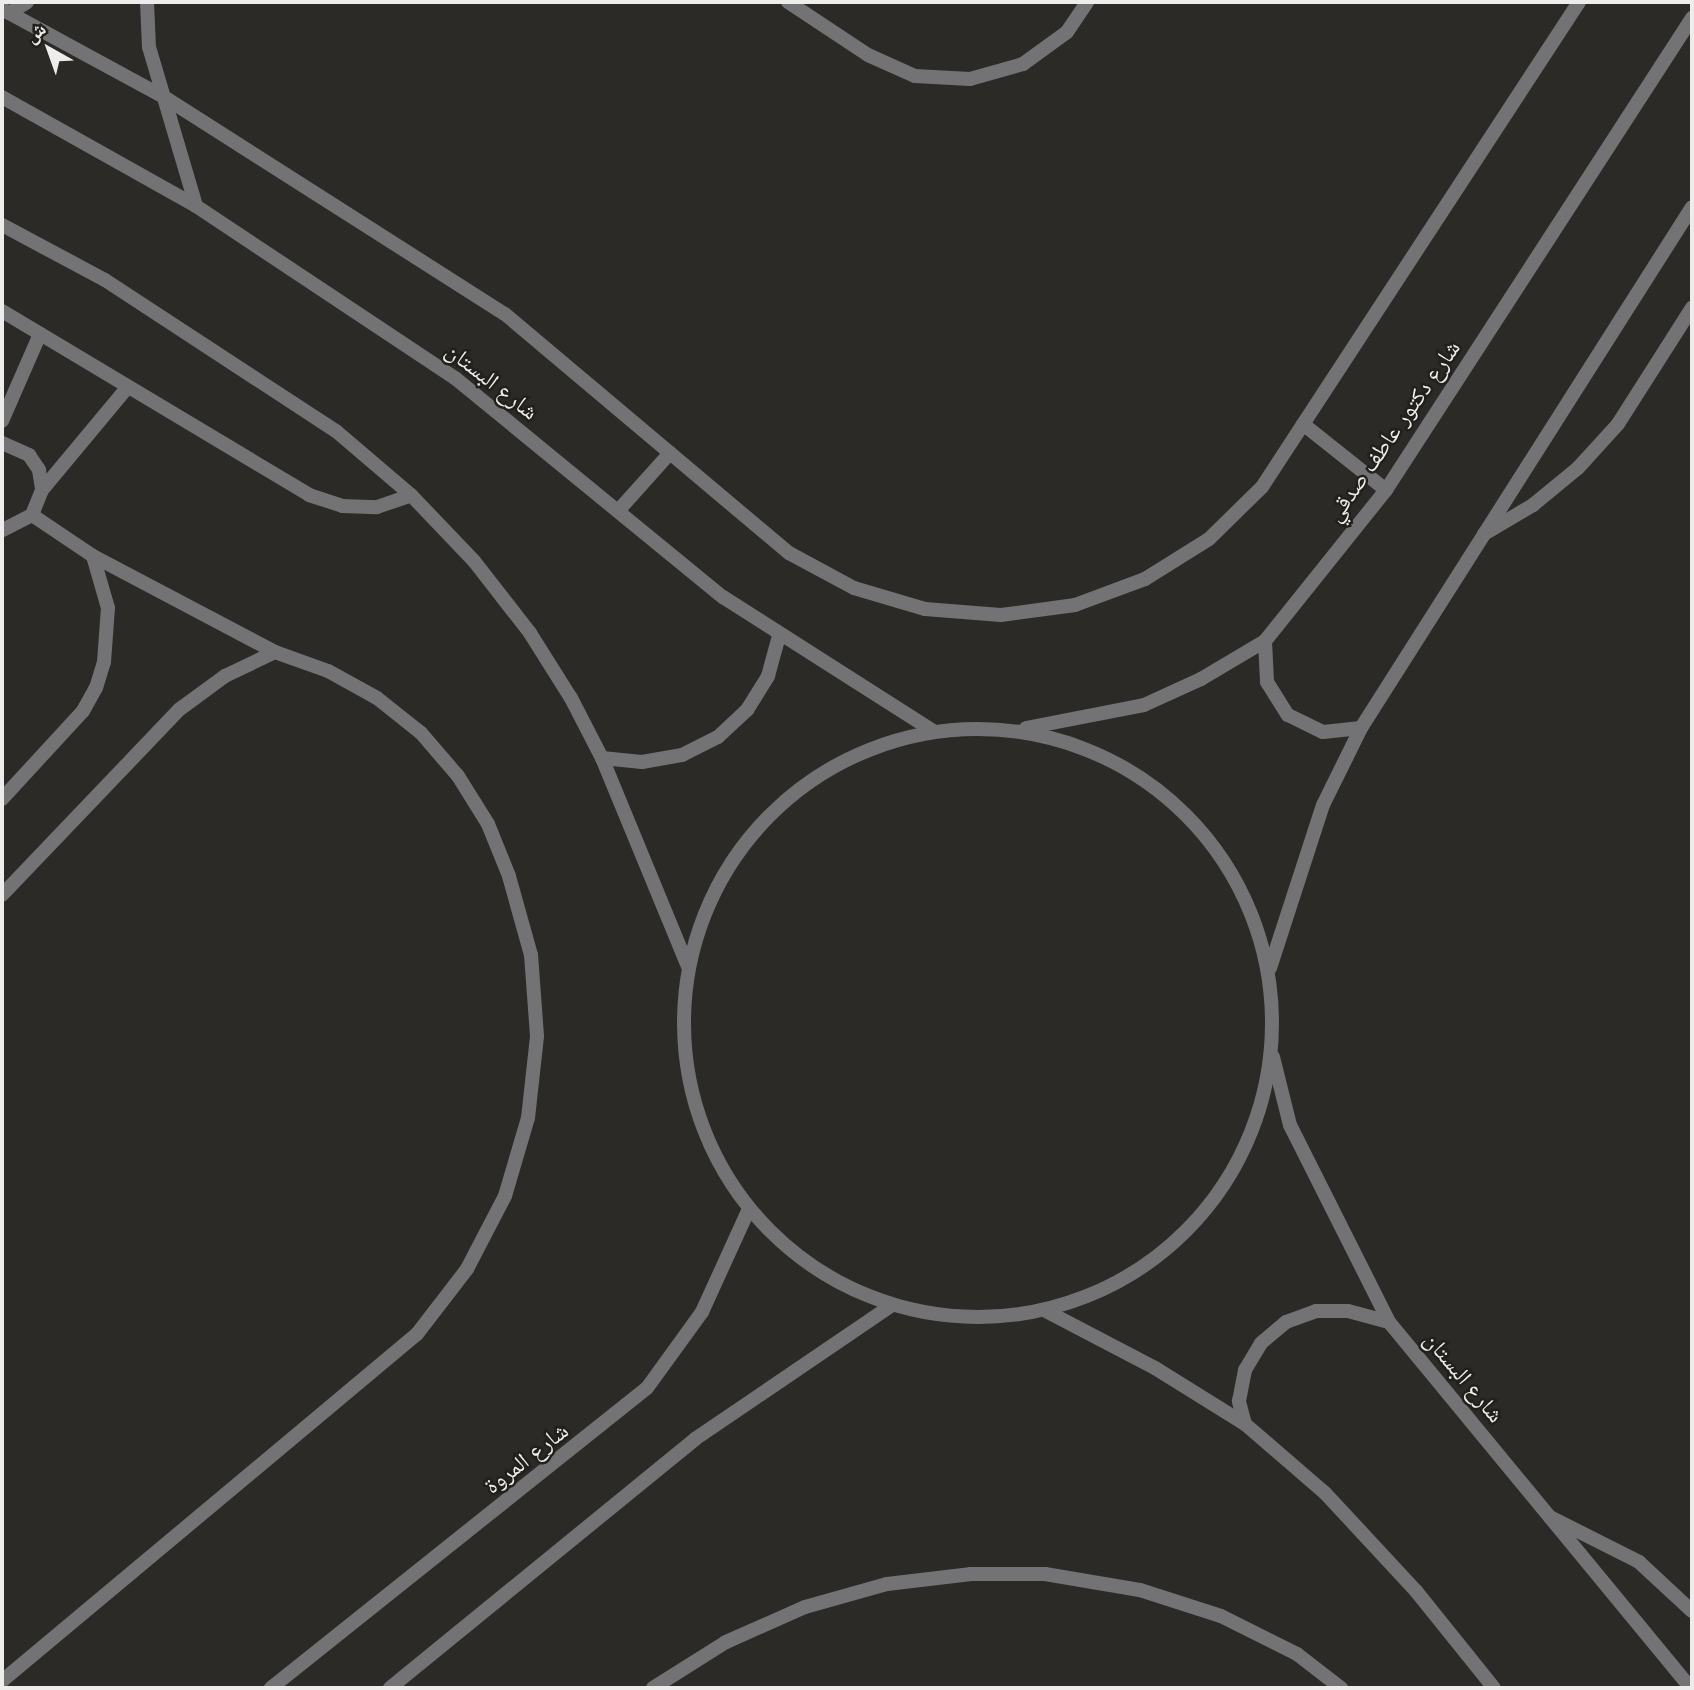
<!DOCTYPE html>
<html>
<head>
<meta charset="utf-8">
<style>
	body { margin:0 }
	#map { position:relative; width:1694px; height:1690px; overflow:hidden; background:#2b2a26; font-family:"DM Sans","Noto Naskh Arabic",sans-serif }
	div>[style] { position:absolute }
	.minor>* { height:14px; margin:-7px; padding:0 7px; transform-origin:7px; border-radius:7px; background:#737375 }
	.tertiary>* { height:14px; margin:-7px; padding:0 7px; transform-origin:7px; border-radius:7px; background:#737375 }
	.tertiary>.ring { margin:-7px; padding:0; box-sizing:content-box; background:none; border:14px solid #737375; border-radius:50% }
	span { translate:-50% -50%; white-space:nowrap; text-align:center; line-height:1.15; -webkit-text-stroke:5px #21201c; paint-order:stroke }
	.street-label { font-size:23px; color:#eeedeb }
	.frame { position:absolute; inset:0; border:4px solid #eeedeb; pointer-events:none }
	.north { position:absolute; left:14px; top:14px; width:70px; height:70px; -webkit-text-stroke:5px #21201c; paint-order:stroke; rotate:320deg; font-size:19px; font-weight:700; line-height:28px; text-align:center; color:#eeedeb }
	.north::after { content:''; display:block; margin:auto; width:24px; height:32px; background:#eeedeb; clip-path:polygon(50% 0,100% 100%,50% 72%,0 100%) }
</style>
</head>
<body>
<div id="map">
	<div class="minor">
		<div style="left:147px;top:2px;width:45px;rotate:87.5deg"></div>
		<div style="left:149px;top:47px;width:166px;rotate:73.5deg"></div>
		<div style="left:788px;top:2px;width:96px;rotate:33.5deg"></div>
		<div style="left:868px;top:55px;width:51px;rotate:24.1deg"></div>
		<div style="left:915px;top:76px;width:55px;rotate:3.1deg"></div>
		<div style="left:970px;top:79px;width:55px;rotate:-15.8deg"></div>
		<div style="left:1023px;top:64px;width:54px;rotate:-36deg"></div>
		<div style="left:1067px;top:32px;width:36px;rotate:-56deg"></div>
		<div style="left:2px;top:9px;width:184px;rotate:28.5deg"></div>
		<div style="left:164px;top:97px;width:404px;rotate:32.5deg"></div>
		<div style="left:505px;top:314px;width:371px;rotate:40.1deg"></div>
		<div style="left:789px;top:553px;width:74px;rotate:28.3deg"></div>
		<div style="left:854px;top:588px;width:74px;rotate:16.5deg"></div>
		<div style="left:925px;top:609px;width:76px;rotate:4.5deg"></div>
		<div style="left:1001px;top:615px;width:75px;rotate:-7.7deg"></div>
		<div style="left:1075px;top:605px;width:75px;rotate:-20.4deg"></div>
		<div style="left:1145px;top:579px;width:75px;rotate:-32deg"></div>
		<div style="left:1209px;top:539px;width:74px;rotate:-44.5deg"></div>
		<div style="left:1262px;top:487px;width:579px;rotate:-56.83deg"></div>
		<div style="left:9px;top:13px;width:21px;rotate:-31deg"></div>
		<div style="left:2px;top:311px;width:358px;rotate:30.9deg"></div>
		<div style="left:309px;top:495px;width:35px;rotate:18deg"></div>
		<div style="left:342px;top:506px;width:35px;rotate:2deg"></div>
		<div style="left:377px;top:507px;width:36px;rotate:-19deg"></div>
		<div style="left:2px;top:421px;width:95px;rotate:-66.4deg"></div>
		<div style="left:2px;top:443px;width:30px;rotate:24deg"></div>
		<div style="left:29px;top:455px;width:18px;rotate:56deg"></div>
		<div style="left:39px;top:470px;width:20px;rotate:81deg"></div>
		<div style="left:42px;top:490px;width:27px;rotate:112deg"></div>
		<div style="left:32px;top:515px;width:34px;rotate:153deg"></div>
		<div style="left:42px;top:490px;width:133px;rotate:-50.2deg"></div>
		<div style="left:1484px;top:534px;width:57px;rotate:-30.6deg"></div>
		<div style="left:1533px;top:505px;width:58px;rotate:-39.4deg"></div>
		<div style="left:1578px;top:468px;width:59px;rotate:-47.7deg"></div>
		<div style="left:1618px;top:424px;width:138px;rotate:-57.5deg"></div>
		<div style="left:2px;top:799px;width:120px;rotate:-47.4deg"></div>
		<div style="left:83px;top:711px;width:26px;rotate:-61deg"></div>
		<div style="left:96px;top:688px;width:27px;rotate:-73deg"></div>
		<div style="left:104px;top:662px;width:54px;rotate:-85.8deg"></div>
		<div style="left:108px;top:608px;width:54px;rotate:-106.1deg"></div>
		<div style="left:2px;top:895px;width:257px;rotate:-46.3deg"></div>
		<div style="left:180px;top:709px;width:56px;rotate:-36.3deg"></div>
		<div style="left:225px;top:676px;width:55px;rotate:-25.6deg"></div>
		<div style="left:1550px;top:1517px;width:100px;rotate:26.8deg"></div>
		<div style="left:1639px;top:1562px;width:72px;rotate:42.8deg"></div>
		<div style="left:2px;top:1681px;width:541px;rotate:-39.9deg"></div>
		<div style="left:417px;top:1334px;width:82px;rotate:-52.4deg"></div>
		<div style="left:467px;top:1269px;width:82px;rotate:-62.5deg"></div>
		<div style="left:505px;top:1196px;width:81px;rotate:-73.6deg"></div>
		<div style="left:528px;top:1118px;width:82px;rotate:-83.7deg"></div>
		<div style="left:537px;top:1036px;width:81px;rotate:-94.2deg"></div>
		<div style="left:531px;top:955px;width:82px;rotate:-105.6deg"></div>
		<div style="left:509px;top:876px;width:56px;rotate:-112deg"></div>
		<div style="left:488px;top:824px;width:57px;rotate:-122deg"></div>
		<div style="left:458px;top:776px;width:57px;rotate:-130.7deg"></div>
		<div style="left:421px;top:733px;width:56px;rotate:-141.5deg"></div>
		<div style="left:377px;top:698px;width:56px;rotate:-151.1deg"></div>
		<div style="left:328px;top:671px;width:56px;rotate:-160.3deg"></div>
		<div style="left:275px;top:652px;width:206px;rotate:-152.2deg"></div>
		<div style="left:93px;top:556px;width:73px;rotate:-146.1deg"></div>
		<div style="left:653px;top:1688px;width:86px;rotate:-32.2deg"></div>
		<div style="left:726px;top:1642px;width:86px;rotate:-23.9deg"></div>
		<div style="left:805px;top:1607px;width:85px;rotate:-15.7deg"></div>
		<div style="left:887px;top:1584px;width:85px;rotate:-6.8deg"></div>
		<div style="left:971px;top:1574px;width:74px"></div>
		<div style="left:1045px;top:1574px;width:96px;rotate:9.6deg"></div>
		<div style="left:1140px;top:1590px;width:85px;rotate:17.8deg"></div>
		<div style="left:1221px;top:1616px;width:85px;rotate:26.6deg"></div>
		<div style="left:1297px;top:1654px;width:56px;rotate:37.7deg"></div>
	</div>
	<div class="tertiary">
		<div style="left:2px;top:97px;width:223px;rotate:29.3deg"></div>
		<div style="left:196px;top:206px;width:311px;rotate:33.6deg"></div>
		<div style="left:455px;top:378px;width:346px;rotate:39.3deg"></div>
		<div style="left:723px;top:597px;width:249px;rotate:32.5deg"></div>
		<div style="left:2px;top:225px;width:117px;rotate:28.1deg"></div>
		<div style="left:105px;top:280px;width:276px;rotate:33.2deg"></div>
		<div style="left:336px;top:431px;width:99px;rotate:40.5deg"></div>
		<div style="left:411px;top:495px;width:91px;rotate:46.3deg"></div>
		<div style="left:474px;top:561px;width:91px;rotate:52.1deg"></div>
		<div style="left:530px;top:633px;width:77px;rotate:57.8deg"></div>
		<div style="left:571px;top:698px;width:68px;rotate:62.7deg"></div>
		<div style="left:602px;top:758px;width:226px;rotate:67.6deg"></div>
		<div style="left:1303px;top:424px;width:106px;rotate:38.5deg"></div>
		<div style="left:618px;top:511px;width:78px;rotate:-48.1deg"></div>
		<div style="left:1265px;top:641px;width:41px;rotate:87.2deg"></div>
		<div style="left:1267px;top:682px;width:39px;rotate:58deg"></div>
		<div style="left:1288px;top:715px;width:39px;rotate:26deg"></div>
		<div style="left:1323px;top:732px;width:38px;rotate:-6deg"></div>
		<div style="left:1026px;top:728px;width:120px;rotate:-11deg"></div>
		<div style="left:1144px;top:705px;width:63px;rotate:-24.5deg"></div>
		<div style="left:1201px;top:679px;width:74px;rotate:-30.7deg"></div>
		<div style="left:1265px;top:641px;width:193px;rotate:-51.3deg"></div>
		<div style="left:1386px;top:490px;width:563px;rotate:-57.04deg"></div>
		<div class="ring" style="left:684px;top:729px;width:574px;height:574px"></div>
		<div style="left:602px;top:758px;width:40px;rotate:5.7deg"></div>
		<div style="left:642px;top:762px;width:41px;rotate:-9.9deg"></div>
		<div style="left:682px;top:755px;width:40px;rotate:-26.6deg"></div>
		<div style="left:718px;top:737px;width:40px;rotate:-43deg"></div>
		<div style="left:747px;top:710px;width:40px;rotate:-58deg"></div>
		<div style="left:768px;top:676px;width:41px;rotate:-74.6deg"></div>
		<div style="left:1270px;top:968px;width:171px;rotate:-72deg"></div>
		<div style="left:1323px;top:805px;width:86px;rotate:-63.7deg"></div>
		<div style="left:1361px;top:728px;width:617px;rotate:-57.57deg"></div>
		<div style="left:1273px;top:1057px;width:70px;rotate:76deg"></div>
		<div style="left:1290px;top:1125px;width:220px;rotate:63.3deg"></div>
		<div style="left:1389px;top:1322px;width:475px;rotate:50.5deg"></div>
		<div style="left:1046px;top:1311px;width:123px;rotate:27.6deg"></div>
		<div style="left:1155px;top:1368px;width:106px;rotate:31.9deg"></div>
		<div style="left:1245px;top:1424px;width:106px;rotate:40.8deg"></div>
		<div style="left:1325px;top:1493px;width:134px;rotate:47.1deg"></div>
		<div style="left:1416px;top:1591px;width:124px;rotate:51.2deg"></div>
		<div style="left:1245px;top:1424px;width:24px;rotate:-105deg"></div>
		<div style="left:1239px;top:1401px;width:32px;rotate:-79deg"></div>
		<div style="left:1245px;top:1370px;width:31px;rotate:-59deg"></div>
		<div style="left:1261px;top:1343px;width:33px;rotate:-40deg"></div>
		<div style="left:1286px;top:1322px;width:32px;rotate:-20deg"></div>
		<div style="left:1316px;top:1311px;width:32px"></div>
		<div style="left:1348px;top:1311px;width:42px;rotate:15deg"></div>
		<div style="left:271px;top:1688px;width:481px;rotate:-38.6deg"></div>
		<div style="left:647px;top:1388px;width:94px;rotate:-54.1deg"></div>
		<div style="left:702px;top:1312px;width:111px;rotate:-65.5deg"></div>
		<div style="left:390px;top:1688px;width:394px;rotate:-39.2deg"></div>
		<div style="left:695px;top:1439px;width:237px;rotate:-34.2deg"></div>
	</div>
	<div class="street-label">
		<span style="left:492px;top:381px;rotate:38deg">شارع البستان</span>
		<span style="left:1393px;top:431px;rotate:-55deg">شارع دكتور عاطف صدقي</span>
		<span style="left:1464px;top:1377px;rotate:50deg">شارع البستان</span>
		<span style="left:526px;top:1458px;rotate:-38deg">شارع المروة</span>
	</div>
	<div class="frame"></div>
	<div class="north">ش</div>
</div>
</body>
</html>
